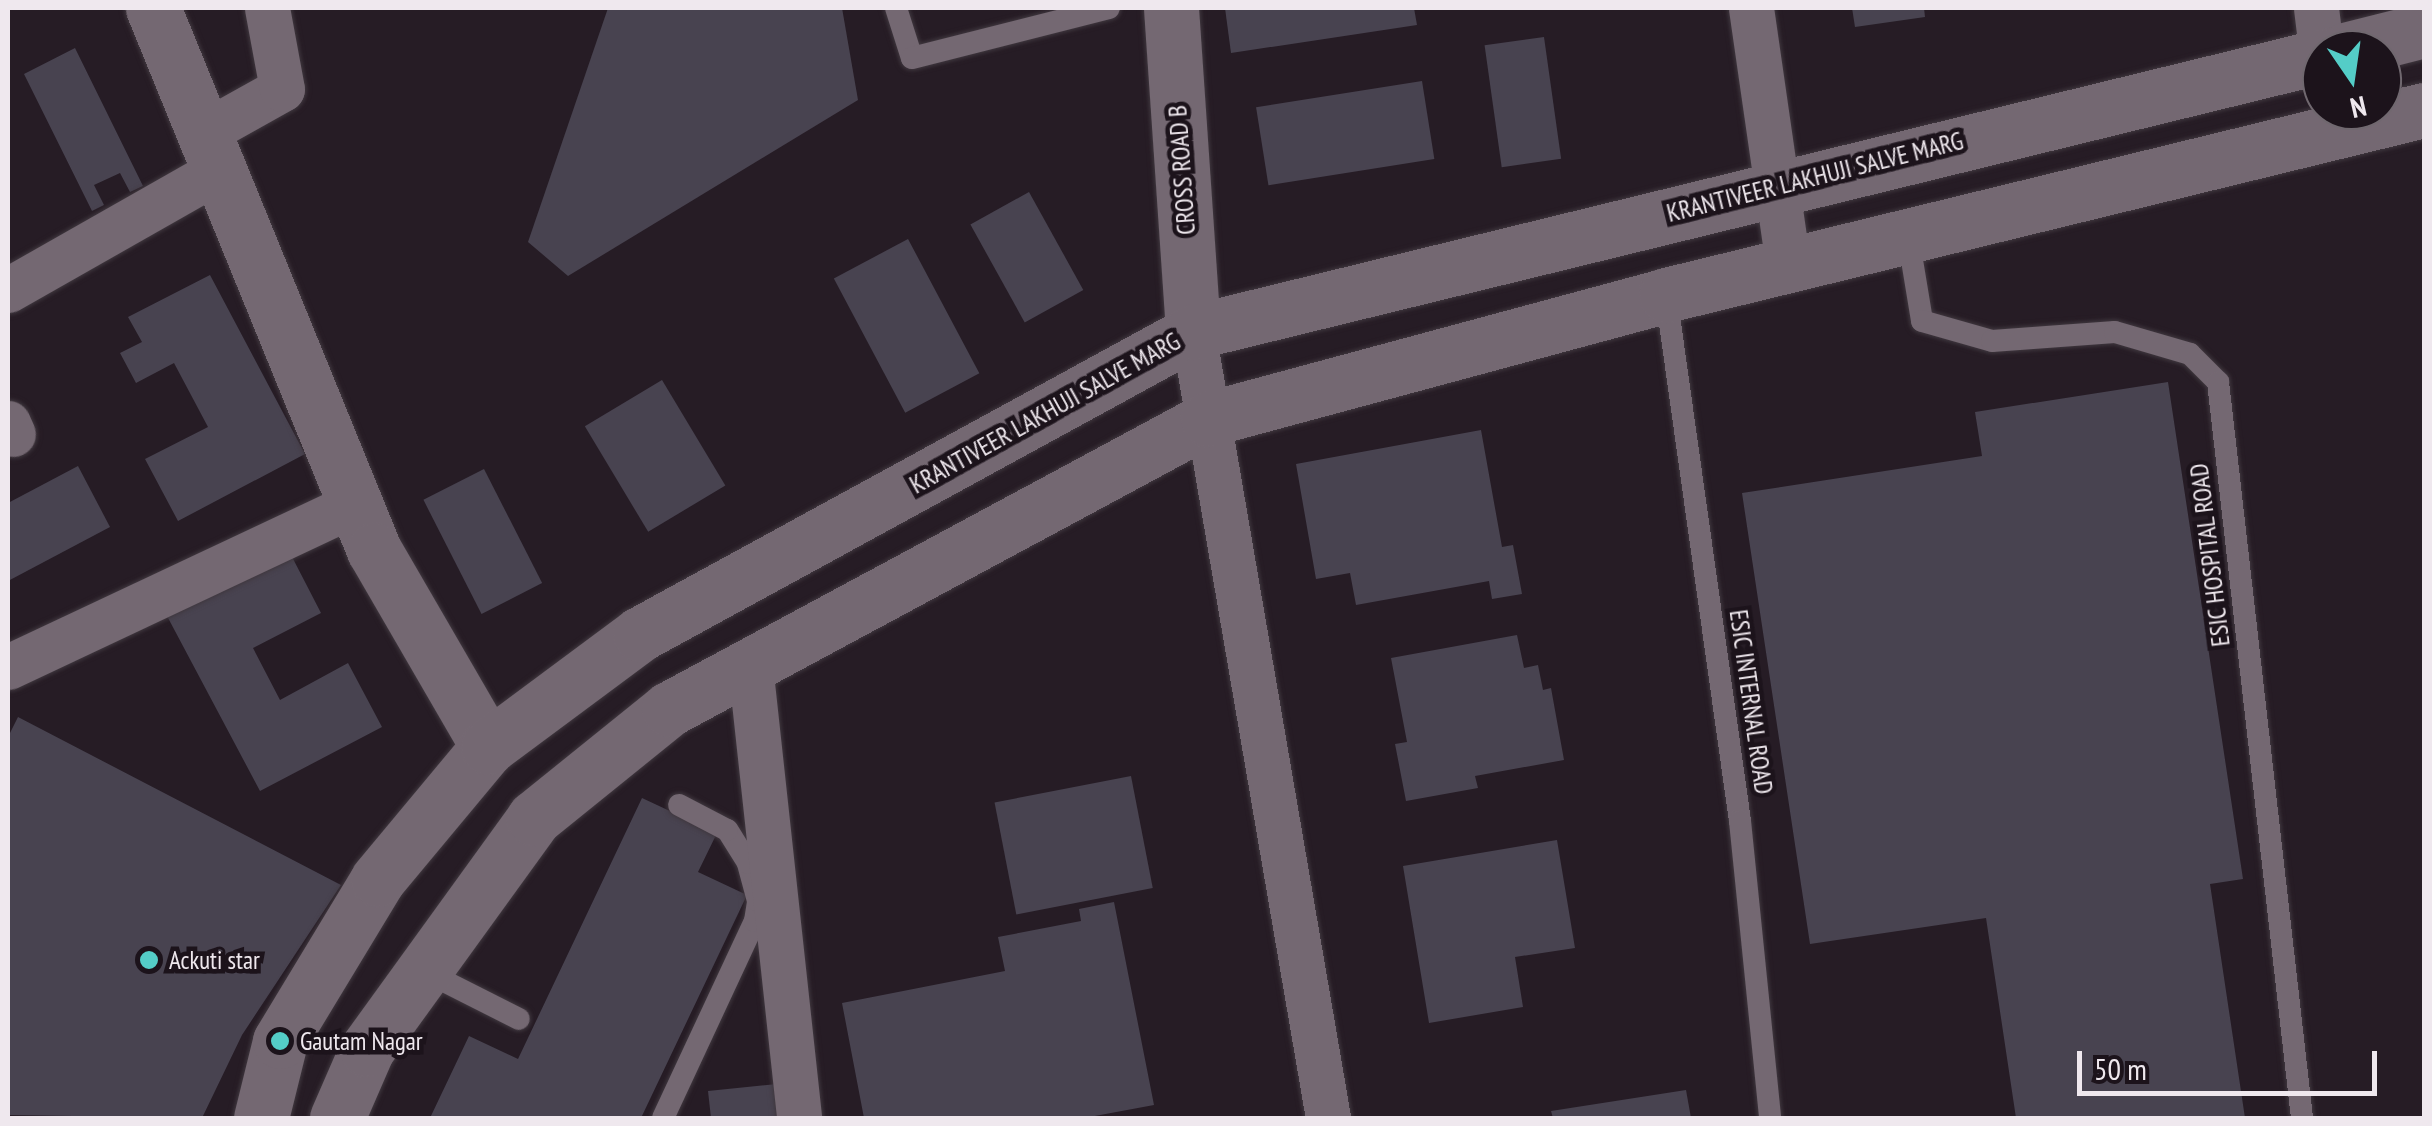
<!DOCTYPE html>
<html>
<head>
<meta charset="utf-8">
<style>
	body { margin:0 }
	#map { position:relative; width:2432px; height:1126px; overflow:hidden; background:#261c25; font-family:"PT Sans Narrow",sans-serif }
	div>[style] { position:absolute }
	.building>* { inset:0; background:#484350; transform-origin:0 0 }
	.roads { filter:drop-shadow(0 0 2px #40383f) drop-shadow(0 0 2px #40383f) }
	.lane>* { height:22px; margin:-11px; padding:0 11px; transform-origin:11px; border-radius:11px; background:#746872 }
	.street>* { height:45px; margin:-22.5px; padding:0 22.5px; transform-origin:22.5px; border-radius:22.5px; background:#746872 }
	.secondary>* { height:55px; margin:-27.5px; padding:0 27.5px; transform-origin:27.5px; border-radius:27.5px; background:#746872 }
	.dots>* { width:28px; height:28px; translate:-50% -50%; box-sizing:border-box; border:5px solid #1c131b; border-radius:50% }
	span { translate:-50% -50%; white-space:nowrap; text-align:center; line-height:1.15; -webkit-text-stroke:9px #1c131b; paint-order:stroke }
	.street-label { font-size:25px; color:#efe8ee }
	.poi-label { font-size:25px; color:#efe8ee }
	.left { translate:0 -50%; text-align:left }
	.frame { position:absolute; inset:0; border:10px solid #efe8ee; pointer-events:none }
	.north { position:absolute; left:2302px; top:30px; width:100px; height:100px; box-sizing:border-box; background:#1c131b; border:2px solid #70686f; border-radius:50%; rotate:167deg; font-size:28px; font-weight:700; line-height:40px; text-align:center; color:#efe8ee }
	.north::after { content:''; display:block; margin:auto; width:35px; height:45px; background:#54cdc7; clip-path:polygon(50% 0,100% 100%,50% 72%,0 100%) }
	.scale { position:absolute; left:2077px; top:1051px; width:300px; height:45px; box-sizing:border-box; border:5px solid #efe8ee; border-top:0; padding-left:12px; font-size:30px; line-height:35px; white-space:nowrap; color:#efe8ee; -webkit-text-stroke:8px #1c131b; paint-order:stroke }
</style>
</head>
<body>
<div id="map">
	<div class="building">
		<div style="clip-path:polygon(608px 8px,842px 8px,858px 100px,568px 276px,528px 242px)"></div>
		<div style="clip-path:polygon(1225px 8px,1414px 8px,1417px 25px,1231px 53px)"></div>
		<div style="clip-path:polygon(1852px 8px,1924px 8px,1925px 17px,1855px 27px)"></div>
		<div style="left:1544px;top:37px;width:123px;height:60px;rotate:82deg"></div>
		<div style="clip-path:polygon(75px 48px,143px 186px,130px 192px,120px 173px,94px 185px,104px 205px,92px 211px,24px 74px)"></div>
		<div style="left:1422px;top:81px;width:79px;height:168px;rotate:81deg"></div>
		<div style="left:1029px;top:192px;width:112px;height:67px;rotate:61deg"></div>
		<div style="left:908px;top:239px;width:152px;height:84px;rotate:62deg"></div>
		<div style="clip-path:polygon(210px 275px,305px 454px,178px 521px,145px 459px,208px 427px,174px 363px,136px 383px,120px 353px,142px 342px,128px 317px)"></div>
		<div style="left:662px;top:380px;width:123px;height:90px;rotate:59deg"></div>
		<div style="clip-path:polygon(2168px 382px,2243px 879px,2210px 884px,2245px 1118px,2016px 1118px,1986px 918px,1810px 944px,1742px 493px,1982px 456px,1975px 412px)"></div>
		<div style="clip-path:polygon(1481px 430px,1502px 547px,1513px 545px,1522px 594px,1492px 599px,1489px 581px,1356px 605px,1350px 573px,1316px 579px,1296px 464px)"></div>
		<div style="clip-path:polygon(78px 466px,110px 527px,8px 581px,8px 503px)"></div>
		<div style="left:484px;top:469px;width:128px;height:68px;rotate:63deg"></div>
		<div style="clip-path:polygon(289px 551px,321px 613px,253px 648px,280px 700px,348px 663px,382px 727px,260px 791px,167px 616px)"></div>
		<div style="clip-path:polygon(1517px 635px,1524px 668px,1538px 665px,1543px 690px,1551px 688px,1564px 760px,1475px 776px,1478px 788px,1406px 801px,1395px 744px,1407px 742px,1391px 658px)"></div>
		<div style="clip-path:polygon(18px 717px,341px 885px,242px 1035px,202px 1118px,8px 1115px,8px 737px)"></div>
		<div style="left:1131px;top:776px;width:114px;height:139px;rotate:79deg"></div>
		<div style="clip-path:polygon(642px 798px,717px 833px,698px 872px,747px 895px,641px 1118px,430px 1118px,469px 1036px,518px 1059px)"></div>
		<div style="clip-path:polygon(1557px 840px,1575px 948px,1515px 957px,1523px 1007px,1429px 1023px,1403px 866px)"></div>
		<div style="clip-path:polygon(1114px 902px,1154px 1105px,1084px 1118px,864px 1118px,842px 1003px,1005px 971px,998px 937px,1081px 921px,1079px 909px)"></div>
		<div style="clip-path:polygon(777px 1084px,781px 1118px,711px 1118px,708px 1091px)"></div>
		<div style="clip-path:polygon(1686px 1090px,1691px 1118px,1553px 1118px,1551px 1111px)"></div>
	</div>
	<div class="roads">
		<div class="lane">
			<div style="left:896px;top:8px;width:52px;rotate:72.3deg"></div>
			<div style="left:912px;top:58px;width:203px;rotate:-14.2deg"></div>
			<div style="left:1908px;top:236px;width:86px;rotate:80.6deg"></div>
			<div style="left:1922px;top:321px;width:73px;rotate:15.9deg"></div>
			<div style="left:1992px;top:341px;width:123px;rotate:-4.2deg"></div>
			<div style="left:2115px;top:332px;width:78px;rotate:16.3deg"></div>
			<div style="left:2190px;top:354px;width:40px;rotate:45deg"></div>
			<div style="left:2218px;top:382px;width:741px;rotate:83.49deg"></div>
			<div style="left:1666px;top:295px;width:531px;rotate:81.99deg"></div>
			<div style="left:1740px;top:821px;width:299px;rotate:84.2deg"></div>
			<div style="left:424px;top:971px;width:106px;rotate:26.8deg"></div>
			<div style="left:663px;top:1118px;width:217px;rotate:-65deg"></div>
			<div style="left:755px;top:921px;width:20px;rotate:-81deg"></div>
			<div style="left:758px;top:901px;width:39px;rotate:-105deg"></div>
			<div style="left:748px;top:863px;width:39px;rotate:-122deg"></div>
			<div style="left:727px;top:830px;width:54px;rotate:-152.5deg"></div>
		</div>
		<div class="street">
			<div style="left:1751px;top:8px;width:260px;rotate:81.8deg"></div>
			<div style="left:2316px;top:8px;width:49px;rotate:83deg"></div>
			<div style="left:205px;top:132px;width:88px;rotate:-29.2deg"></div>
			<div style="left:282px;top:89px;width:82px;rotate:-100.5deg"></div>
			<div style="left:8px;top:290px;width:245px;rotate:-29.6deg"></div>
			<div style="left:1193px;top:332px;width:798px;rotate:80.25deg"></div>
			<div style="left:8px;top:423px;width:12px;rotate:66deg"></div>
			<div style="left:750px;top:665px;width:456px;rotate:83.8deg"></div>
			<div style="left:8px;top:667px;width:385px;rotate:-25.2deg"></div>
		</div>
		<div class="secondary">
			<div style="left:153px;top:8px;width:585px;rotate:67.82deg"></div>
			<div style="left:374px;top:550px;width:228px;rotate:59.9deg"></div>
			<div style="left:1171px;top:8px;width:325px;rotate:86.1deg"></div>
			<div style="left:2345px;top:50px;width:81px;rotate:-14.2deg"></div>
			<div style="left:261px;top:1118px;width:79px;rotate:-76.1deg"></div>
			<div style="left:280px;top:1041px;width:189px;rotate:-58.8deg"></div>
			<div style="left:378px;top:879px;width:172px;rotate:-50.2deg"></div>
			<div style="left:488px;top:747px;width:189px;rotate:-36.6deg"></div>
			<div style="left:640px;top:634px;width:630px;rotate:-28.64deg"></div>
			<div style="left:1193px;top:332px;width:1162px;rotate:-13.74deg"></div>
			<div style="left:337px;top:1118px;width:75px;rotate:-66.5deg"></div>
			<div style="left:367px;top:1049px;width:285px;rotate:-54.1deg"></div>
			<div style="left:534px;top:818px;width:174px;rotate:-38.9deg"></div>
			<div style="left:669px;top:709px;width:612px;rotate:-28.28deg"></div>
			<div style="left:1208px;top:419px;width:474px;rotate:-15.1deg"></div>
			<div style="left:1666px;top:295px;width:780px;rotate:-13.72deg"></div>
		</div>
	</div>
	<div class="dots">
		<div style="left:149px;top:960px;background:#54cdc7"></div>
		<div style="left:280px;top:1041px;background:#54cdc7"></div>
	</div>
	<div class="street-label">
		<span style="left:1182px;top:170px;rotate:-94deg">CROSS ROAD B</span>
		<span style="left:1815px;top:177px;rotate:-14deg">KRANTIVEER LAKHUJI SALVE MARG</span>
		<span style="left:1045px;top:413px;rotate:-29deg">KRANTIVEER LAKHUJI SALVE MARG</span>
		<span style="left:2210px;top:555px;rotate:-97deg">ESIC HOSPITAL ROAD</span>
		<span style="left:1751px;top:702px;rotate:82deg">ESIC INTERNAL ROAD</span>
	</div>
	<div class="poi-label">
		<span class="left" style="left:169px;top:960px">Ackuti star</span>
		<span class="left" style="left:300px;top:1041px">Gautam Nagar</span>
	</div>
	<div class="frame"></div>
	<div class="north">N</div>
	<div class="scale">50 m</div>
</div>
</body>
</html>
